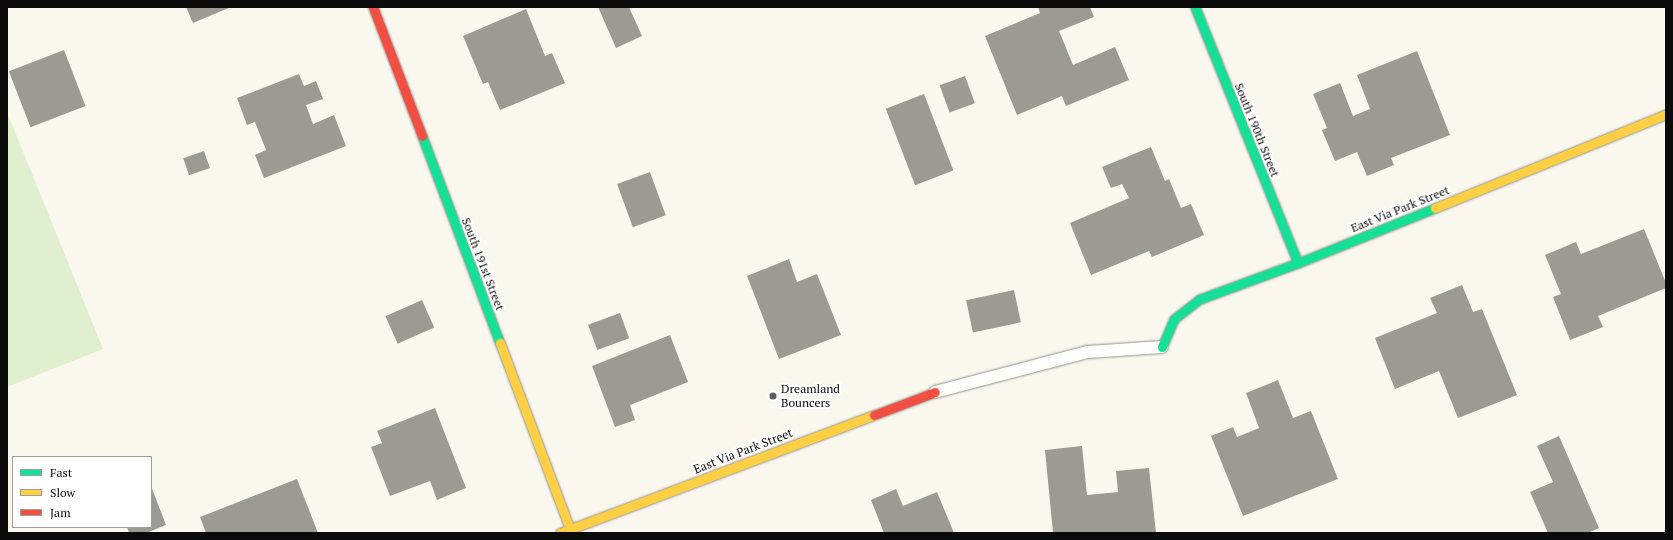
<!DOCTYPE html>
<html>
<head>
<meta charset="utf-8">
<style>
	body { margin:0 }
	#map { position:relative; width:1673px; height:540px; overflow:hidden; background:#faf8ee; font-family:"PT Serif",serif }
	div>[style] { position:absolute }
	.green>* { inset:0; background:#e0f0ce }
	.building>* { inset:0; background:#9c9a94; transform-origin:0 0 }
	.roads { filter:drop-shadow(0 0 1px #93928d) drop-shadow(0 0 1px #93928d) }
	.lane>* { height:12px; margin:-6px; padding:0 6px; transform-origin:6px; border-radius:6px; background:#fefefc }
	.fast>* { height:9px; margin:-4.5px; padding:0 4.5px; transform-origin:4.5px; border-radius:4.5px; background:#16e098 }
	.slow>* { height:9px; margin:-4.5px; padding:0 4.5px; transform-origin:4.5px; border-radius:4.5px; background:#ffcf43 }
	.jam>* { height:9px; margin:-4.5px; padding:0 4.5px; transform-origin:4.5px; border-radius:4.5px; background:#f24e42 }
	.dots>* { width:11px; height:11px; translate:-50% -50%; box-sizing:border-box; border:2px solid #fff; border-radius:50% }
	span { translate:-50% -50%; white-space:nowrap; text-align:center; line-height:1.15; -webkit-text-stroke:4px #fff; paint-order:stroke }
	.street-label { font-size:12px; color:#0b0b0b }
	.poi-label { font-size:12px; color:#0b0b0b }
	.left { translate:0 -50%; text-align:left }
	.frame { position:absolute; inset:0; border:8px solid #0b0b0b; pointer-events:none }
	.legend { position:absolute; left:12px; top:456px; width:140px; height:72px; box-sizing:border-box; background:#fff; border:1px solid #9d9d9d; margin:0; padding:5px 7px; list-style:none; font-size:12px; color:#0b0b0b }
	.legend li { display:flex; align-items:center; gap:8px; height:20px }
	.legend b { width:20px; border:1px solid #9d9d9d }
</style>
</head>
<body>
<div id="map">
	<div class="green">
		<div style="clip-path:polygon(7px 112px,103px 349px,7px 387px)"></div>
	</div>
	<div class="building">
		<div style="clip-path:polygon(186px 7px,231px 7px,193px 23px)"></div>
		<div style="clip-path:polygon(598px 7px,629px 7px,642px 36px,616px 48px)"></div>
		<div style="clip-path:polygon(1038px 7px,1090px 7px,1094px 17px,1059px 31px,1073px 65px,1115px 47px,1129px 80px,1066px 106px,1062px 96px,1017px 115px,985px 36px,1040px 13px)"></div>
		<div style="clip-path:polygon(526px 9px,545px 56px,552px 53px,565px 83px,500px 110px,488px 82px,483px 84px,463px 36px)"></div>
		<div style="left:64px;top:50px;width:60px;height:59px;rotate:69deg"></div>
		<div style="clip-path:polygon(1417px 51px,1450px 135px,1391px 158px,1394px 165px,1367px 176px,1357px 152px,1335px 161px,1322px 130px,1327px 128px,1313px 94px,1340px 83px,1353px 116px,1370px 109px,1357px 75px)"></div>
		<div style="clip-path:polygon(299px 74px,304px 86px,316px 81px,323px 99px,306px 105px,313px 124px,334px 115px,346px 146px,264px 178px,255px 155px,266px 150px,255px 122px,247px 125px,237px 98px)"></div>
		<div style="left:965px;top:76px;width:29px;height:27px;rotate:70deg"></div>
		<div style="left:924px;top:94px;width:82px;height:41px;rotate:69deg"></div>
		<div style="clip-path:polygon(1151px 147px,1165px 181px,1169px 179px,1181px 208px,1191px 204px,1204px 235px,1152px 257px,1149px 251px,1091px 275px,1070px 223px,1129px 198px,1122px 184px,1111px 188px,1102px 167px)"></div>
		<div style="left:204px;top:151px;width:18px;height:22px;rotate:71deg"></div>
		<div style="left:650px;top:172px;width:46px;height:35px;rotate:70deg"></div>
		<div style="clip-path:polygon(1644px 229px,1666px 283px,1666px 288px,1598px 316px,1603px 327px,1570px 340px,1553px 297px,1561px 294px,1545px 255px,1576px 242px,1581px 254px)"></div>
		<div style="clip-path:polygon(789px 259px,797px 282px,817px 274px,841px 335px,779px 359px,747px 276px)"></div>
		<div style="clip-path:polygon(1462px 285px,1473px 312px,1482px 309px,1517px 395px,1458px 418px,1439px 371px,1395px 389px,1375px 338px,1437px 313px,1430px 298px)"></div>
		<div style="left:1014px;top:290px;width:33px;height:49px;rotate:78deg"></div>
		<div style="left:422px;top:300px;width:30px;height:40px;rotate:66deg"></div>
		<div style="left:620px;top:313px;width:27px;height:34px;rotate:70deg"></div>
		<div style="clip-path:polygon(670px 335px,688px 382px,630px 405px,635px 420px,615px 427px,592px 366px)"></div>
		<div style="clip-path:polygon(1278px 380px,1293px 418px,1311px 411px,1338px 479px,1243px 516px,1211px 436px,1233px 427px,1237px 437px,1259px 428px,1246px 393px)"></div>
		<div style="clip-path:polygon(435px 408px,466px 488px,437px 500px,430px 481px,390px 496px,371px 447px,382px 443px,377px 431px)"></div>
		<div style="clip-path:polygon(1559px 436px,1599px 528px,1588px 533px,1548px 533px,1530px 492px,1553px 482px,1537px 446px)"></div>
		<div style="clip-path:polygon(1082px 446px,1087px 495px,1118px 492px,1116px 471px,1149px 468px,1156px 533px,1053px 533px,1045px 450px)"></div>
		<div style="clip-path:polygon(297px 479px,318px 533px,206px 533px,200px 517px)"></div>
		<div style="clip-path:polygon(151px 486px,166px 525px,146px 533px,129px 533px,127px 527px,151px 527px)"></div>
		<div style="clip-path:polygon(896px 489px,903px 506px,937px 492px,954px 533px,884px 533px,871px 500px)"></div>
	</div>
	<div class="roads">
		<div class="lane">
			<div style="left:935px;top:392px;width:158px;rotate:-14.7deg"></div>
			<div style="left:1088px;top:352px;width:74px;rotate:-3.9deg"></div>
		</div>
		<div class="fast">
			<div style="left:1195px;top:7px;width:276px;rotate:68.1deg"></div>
			<div style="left:422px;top:136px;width:221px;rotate:69.4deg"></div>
			<div style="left:1162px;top:347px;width:30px;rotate:-67deg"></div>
			<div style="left:1174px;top:319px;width:33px;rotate:-38deg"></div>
			<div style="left:1200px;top:299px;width:104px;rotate:-20.2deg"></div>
			<div style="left:1298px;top:263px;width:148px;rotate:-21.9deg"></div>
		</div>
		<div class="slow">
			<div style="left:1435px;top:208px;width:249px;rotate:-22.1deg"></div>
			<div style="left:500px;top:343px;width:199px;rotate:69.4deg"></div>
			<div style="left:560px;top:533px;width:335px;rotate:-20.6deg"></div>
		</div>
		<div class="jam">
			<div style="left:373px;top:7px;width:138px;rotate:69.2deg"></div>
			<div style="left:874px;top:415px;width:65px;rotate:-20.7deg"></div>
		</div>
	</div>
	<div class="dots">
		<div style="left:773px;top:396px;background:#5f5e5a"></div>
	</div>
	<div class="street-label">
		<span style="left:1257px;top:130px;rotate:68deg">South 190th Street</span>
		<span style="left:1400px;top:209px;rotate:-22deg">East Via Park Street</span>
		<span style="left:483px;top:264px;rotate:69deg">South 191st Street</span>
		<span style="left:743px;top:451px;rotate:-21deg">East Via Park Street</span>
	</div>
	<div class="poi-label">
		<span class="left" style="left:781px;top:396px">Dreamland<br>Bouncers</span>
	</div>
	<div class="frame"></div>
	<ul class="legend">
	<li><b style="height:5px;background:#16e098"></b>Fast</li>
	<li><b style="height:5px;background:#ffcf43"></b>Slow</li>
	<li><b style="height:5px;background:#f24e42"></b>Jam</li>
	</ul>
</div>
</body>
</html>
